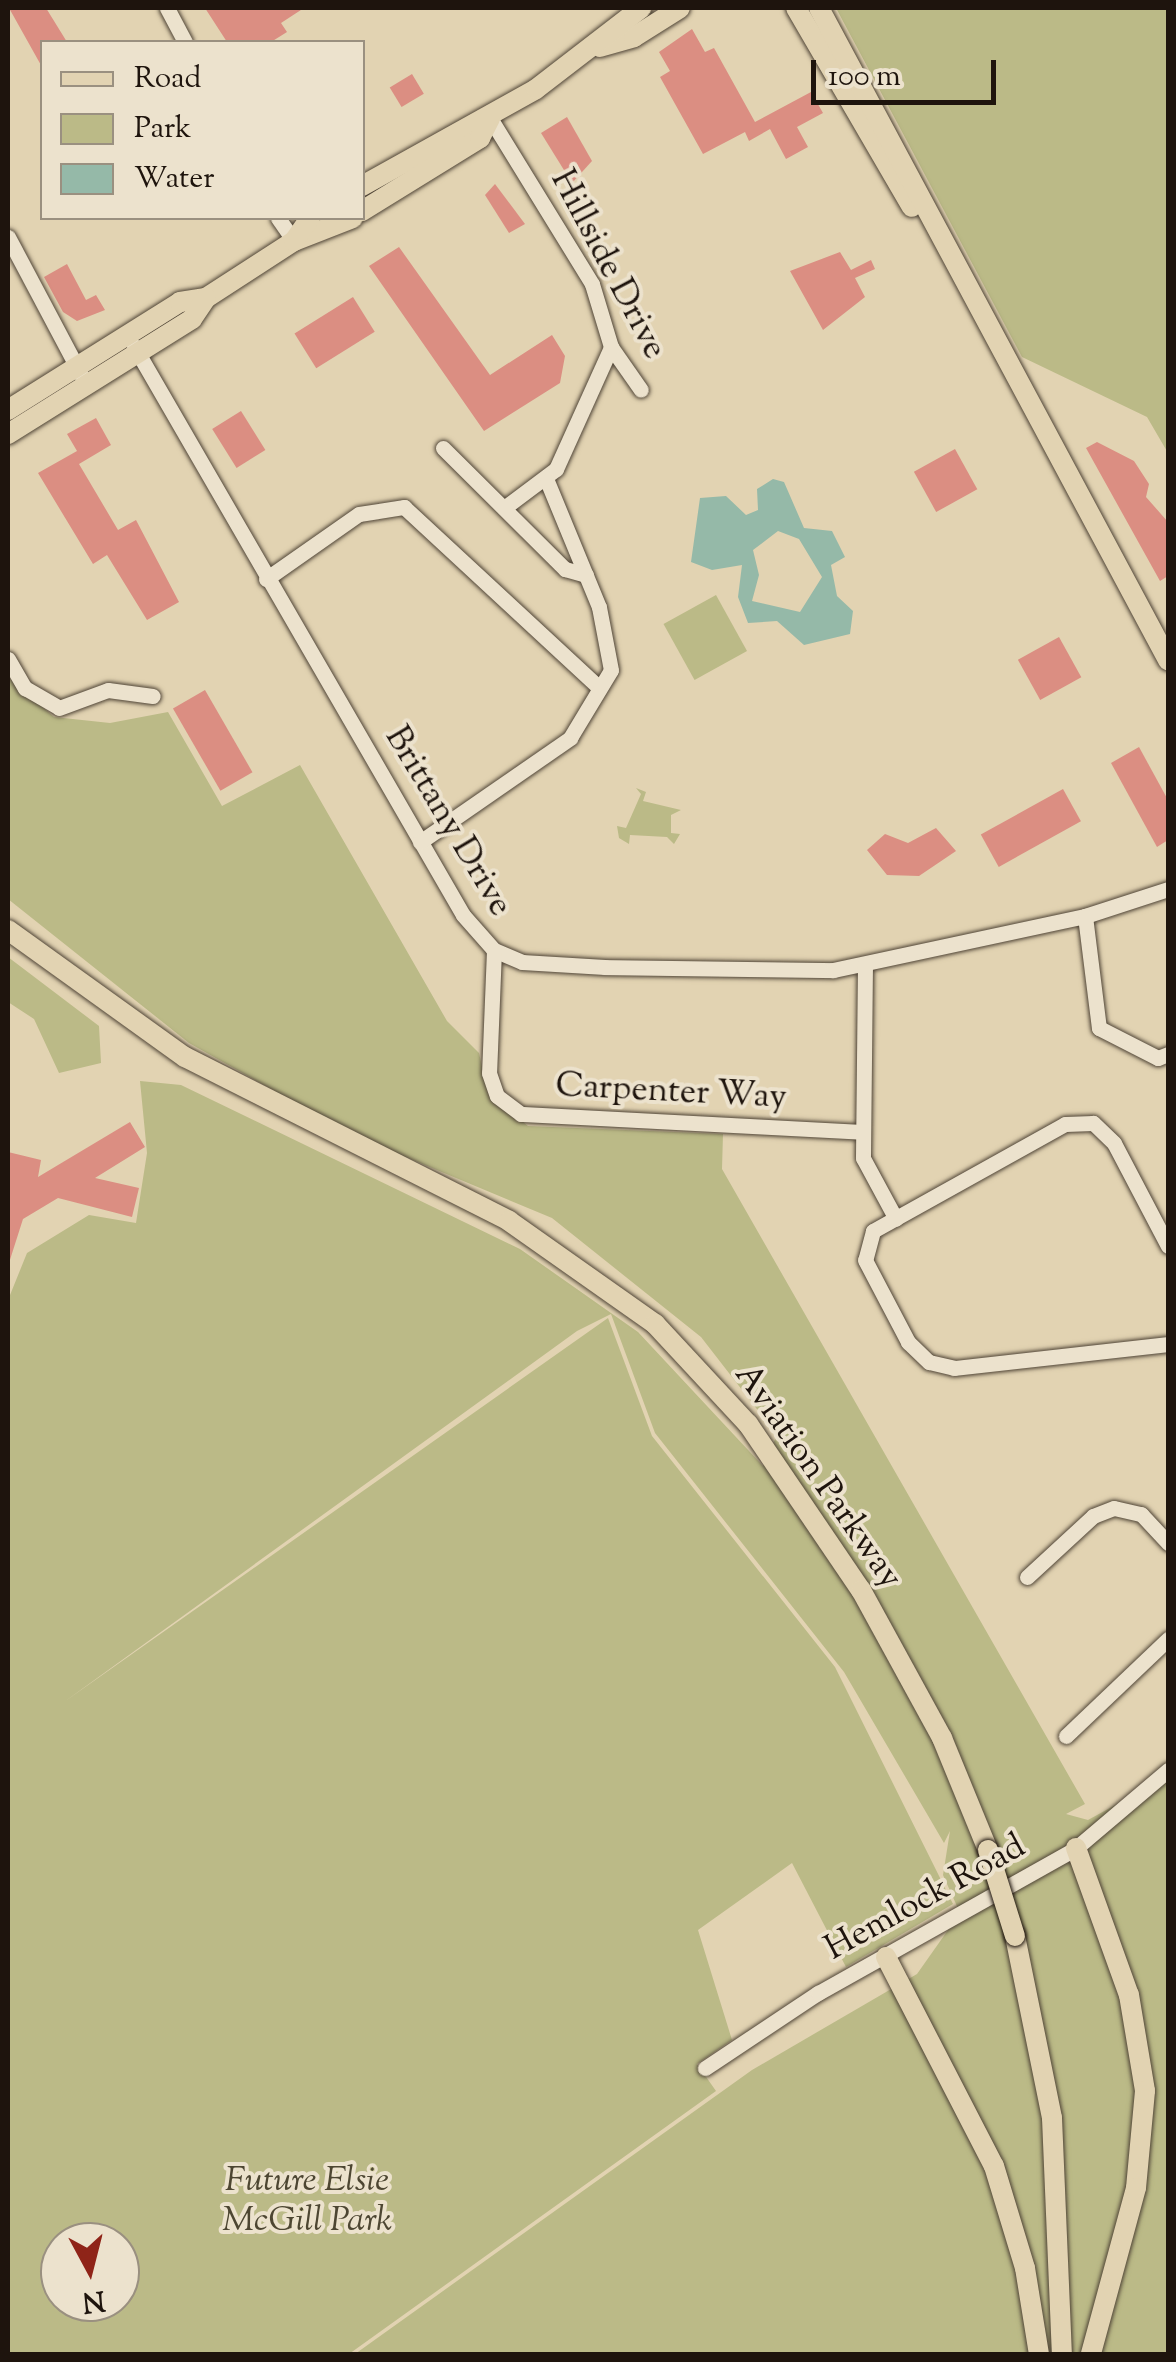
<!DOCTYPE html>
<html>
<head>
<meta charset="utf-8">
<style>
	body { margin:0 }
	#map { position:relative; width:1176px; height:2362px; overflow:hidden; background:#e2d3b2; font-family:"Sorts Mill Goudy",serif }
	div>[style] { position:absolute }
	.green>* { inset:0; background:#bbba87; transform-origin:0 0 }
	.water>* { inset:0; background:#95b9a8 }
	.building>* { inset:0; background:#db8e82; transform-origin:0 0 }
	.roads { filter:drop-shadow(0 0 2px #4f4436) drop-shadow(0 0 2px #4f4436) }
	.minor>* { height:15px; margin:-7.5px; padding:0 7.5px; transform-origin:7.5px; border-radius:7.5px; background:#ece2cd }
	.major>* { height:20px; margin:-10px; padding:0 10px; transform-origin:10px; border-radius:10px; background:#e2d3b2 }
	.bridges { filter:drop-shadow(0 0 2px #1e140d) drop-shadow(0 0 2px #1e140d) }
	.major-bridge>* { height:20px; margin:-10px; padding:0 10px; transform-origin:10px; border-radius:10px; background:#e2d3b2 }
	span { translate:-50% -50%; white-space:nowrap; text-align:center; line-height:1.15; -webkit-text-stroke:8px #ece2cd; paint-order:stroke }
	.street-label { font-size:35px; color:#1e140d }
	.park-label { font-size:35px; color:#4d4632; font-style:italic }
	.frame { position:absolute; inset:0; border:10px solid #1e140d; pointer-events:none }
	.legend { position:absolute; left:40px; top:40px; width:325px; height:180px; box-sizing:border-box; background:#ece2cd; border:2px solid #9a9080; margin:0; padding:12px 18px; list-style:none; font-size:30px; color:#1e140d }
	.legend li { display:flex; align-items:center; gap:20px; height:50px }
	.legend b { width:50px; border:2px solid #9a9080 }
	.north { position:absolute; left:40px; top:2222px; width:100px; height:100px; box-sizing:border-box; background:#ece2cd; border:2px solid #9a9080; border-radius:50%; rotate:173deg; font-size:28px; font-weight:700; line-height:40px; text-align:center; color:#1e140d }
	.north::after { content:''; display:block; margin:auto; width:35px; height:45px; background:#8f2418; clip-path:polygon(50% 0,100% 100%,50% 72%,0 100%) }
	.scale { position:absolute; left:811px; top:60px; width:185px; height:45px; box-sizing:border-box; border:5px solid #1e140d; border-top:0; padding-left:12px; font-size:30px; line-height:35px; white-space:nowrap; color:#1e140d; -webkit-text-stroke:8px #ece2cd; paint-order:stroke }
</style>
</head>
<body>
<div id="map">
	<div class="green">
		<div style="clip-path:polygon(836px 8px,1168px 8px,1168px 453px,1147px 417px,1022px 357px)"></div>
		<div style="left:716px;top:595px;width:64px;height:60px;rotate:61deg"></div>
		<div style="clip-path:polygon(evenodd,8px 677px,54px 717px,110px 723px,168px 712px,222px 806px,300px 765px,447px 1021px,479px 1053px,488px 1093px,528px 1126px,723px 1134px,722px 1169px,1085px 1804px,1066px 1814px,1088px 1820px,1168px 1776px,1168px 2354px,355px 2354px,752px 2070px,917px 1974px,960px 1913px,943px 1875px,950px 1831px,944px 1843px,844px 1672px,655px 1433px,611px 1314px,577px 1331px,64px 1702px,608px 1318px,652px 1436px,835px 1667px,953px 1904px,846px 1967px,792px 1863px,698px 1930px,732px 2040px,697px 2064px,716px 2091px,349px 2354px,8px 2354px,8px 1300px,27px 1253px,89px 1215px,136px 1223px,147px 1153px,140px 1081px,181px 1085px,520px 1249px,638px 1332px,763px 1466px,777px 1435px,701px 1337px,552px 1218px,353px 1135px,189px 1043px,8px 899px,8px 677px,60px 2242px,120px 2242px,120px 2302px,60px 2302px,60px 2242px)"></div>
		<div style="clip-path:polygon(636px 788px,646px 792px,643px 801px,681px 810px,671px 815px,671px 833px,680px 834px,674px 844px,667px 837px,630px 835px,629px 844px,619px 838px,617px 826px,626px 828px,641px 794px)"></div>
		<div style="clip-path:polygon(8px 957px,99px 1026px,101px 1063px,59px 1073px,34px 1019px,8px 1002px)"></div>
	</div>
	<div class="water">
		<div style="clip-path:polygon(evenodd,773px 479px,784px 482px,804px 528px,832px 531px,845px 557px,831px 565px,837px 596px,853px 611px,850px 634px,804px 645px,777px 621px,748px 623px,738px 597px,742px 565px,712px 570px,691px 562px,700px 498px,726px 496px,746px 515px,758px 510px,757px 489px,773px 479px,778px 531px,799px 539px,822px 577px,800px 612px,752px 601px,759px 575px,753px 550px,778px 531px)"></div>
	</div>
	<div class="building">
		<div style="clip-path:polygon(9px 8px,46px 8px,67px 42px,42px 42px,42px 67px)"></div>
		<div style="clip-path:polygon(205px 8px,304px 8px,281px 23px,287px 32px,271px 42px,227px 42px)"></div>
		<div style="clip-path:polygon(692px 29px,705px 52px,714px 48px,755px 122px,811px 92px,823px 113px,797px 127px,808px 147px,786px 159px,770px 129px,749px 141px,745px 132px,703px 154px,660px 77px,670px 71px,659px 52px)"></div>
		<div style="left:412px;top:74px;width:23px;height:26px;rotate:59deg"></div>
		<div style="clip-path:polygon(567px 117px,592px 161px,572px 183px,541px 133px)"></div>
		<div style="clip-path:polygon(495px 184px,525px 224px,509px 233px,485px 195px)"></div>
		<div style="clip-path:polygon(399px 247px,490px 375px,552px 335px,565px 356px,560px 383px,484px 431px,369px 266px)"></div>
		<div style="clip-path:polygon(840px 252px,851px 270px,871px 260px,875px 269px,855px 278px,865px 297px,823px 330px,790px 271px)"></div>
		<div style="clip-path:polygon(67px 264px,86px 300px,96px 295px,105px 310px,77px 321px,63px 312px,44px 277px)"></div>
		<div style="left:353px;top:297px;width:41px;height:69px;rotate:58deg"></div>
		<div style="left:241px;top:411px;width:46px;height:34px;rotate:58deg"></div>
		<div style="clip-path:polygon(96px 418px,111px 445px,79px 464px,118px 530px,136px 520px,179px 602px,147px 620px,107px 555px,93px 564px,38px 473px,77px 451px,67px 434px)"></div>
		<div style="clip-path:polygon(1097px 442px,1134px 461px,1149px 484px,1146px 497px,1168px 522px,1168px 576px,1160px 581px,1086px 448px)"></div>
		<div style="left:955px;top:449px;width:46px;height:47px;rotate:61deg"></div>
		<div style="left:1059px;top:637px;width:46px;height:47px;rotate:61deg"></div>
		<div style="left:205px;top:690px;width:95px;height:37px;rotate:60deg"></div>
		<div style="clip-path:polygon(1139px 747px,1168px 800px,1168px 840px,1157px 847px,1111px 763px)"></div>
		<div style="left:1063px;top:789px;width:37px;height:94px;rotate:61deg"></div>
		<div style="clip-path:polygon(936px 828px,956px 851px,919px 876px,887px 875px,867px 850px,885px 834px,908px 843px)"></div>
		<div style="clip-path:polygon(130px 1122px,145px 1147px,95px 1178px,139px 1188px,132px 1217px,58px 1198px,23px 1219px,8px 1266px,8px 1152px,41px 1160px,38px 1177px)"></div>
	</div>
	<div class="roads">
		<div class="minor">
			<div style="left:167px;top:8px;width:38px;rotate:62deg"></div>
			<div style="left:490px;top:118px;width:195px;rotate:58.4deg"></div>
			<div style="left:592px;top:284px;width:66px;rotate:73.2deg"></div>
			<div style="left:611px;top:347px;width:52px;rotate:55.1deg"></div>
			<div style="left:278px;top:218px;width:28px;rotate:55deg"></div>
			<div style="left:8px;top:237px;width:156px;rotate:62.1deg"></div>
			<div style="left:134px;top:346px;width:657px;rotate:59.96deg"></div>
			<div style="left:463px;top:915px;width:47px;rotate:48.5deg"></div>
			<div style="left:494px;top:950px;width:30px;rotate:23deg"></div>
			<div style="left:522px;top:962px;width:83px;rotate:3.4deg"></div>
			<div style="left:605px;top:967px;width:228px;rotate:0.8deg"></div>
			<div style="left:833px;top:970px;width:258px;rotate:-12.1deg"></div>
			<div style="left:1085px;top:916px;width:87px;rotate:-18deg"></div>
			<div style="left:443px;top:448px;width:172px;rotate:44.8deg"></div>
			<div style="left:565px;top:569px;width:22px;rotate:16deg"></div>
			<div style="left:504px;top:508px;width:65px;rotate:-36.9deg"></div>
			<div style="left:556px;top:469px;width:134px;rotate:-65.7deg"></div>
			<div style="left:266px;top:579px;width:113px;rotate:-35deg"></div>
			<div style="left:359px;top:514px;width:46px;rotate:-8.8deg"></div>
			<div style="left:404px;top:507px;width:262px;rotate:42.8deg"></div>
			<div style="left:8px;top:659px;width:34px;rotate:60deg"></div>
			<div style="left:25px;top:688px;width:39px;rotate:30deg"></div>
			<div style="left:59px;top:708px;width:52px;rotate:-20.2deg"></div>
			<div style="left:108px;top:690px;width:45px;rotate:7.6deg"></div>
			<div style="left:420px;top:842px;width:183px;rotate:-34.7deg"></div>
			<div style="left:570px;top:738px;width:79px;rotate:-58.9deg"></div>
			<div style="left:611px;top:670px;width:64px;rotate:-100.8deg"></div>
			<div style="left:599px;top:607px;width:136px;rotate:-112.4deg"></div>
			<div style="left:1085px;top:916px;width:113px;rotate:82.9deg"></div>
			<div style="left:1099px;top:1028px;width:66px;rotate:27deg"></div>
			<div style="left:1158px;top:1058px;width:11px;rotate:-22deg"></div>
			<div style="left:494px;top:950px;width:123px;rotate:92.3deg"></div>
			<div style="left:489px;top:1073px;width:24px;rotate:71deg"></div>
			<div style="left:497px;top:1096px;width:30px;rotate:37deg"></div>
			<div style="left:521px;top:1114px;width:339px;rotate:3deg"></div>
			<div style="left:865px;top:964px;width:194px;rotate:90.6deg"></div>
			<div style="left:863px;top:1158px;width:69px;rotate:61.6deg"></div>
			<div style="left:1168px;top:1246px;width:116px;rotate:-117.7deg"></div>
			<div style="left:1114px;top:1143px;width:29px;rotate:-136deg"></div>
			<div style="left:1093px;top:1123px;width:28px;rotate:178deg"></div>
			<div style="left:1065px;top:1124px;width:220px;rotate:150.9deg"></div>
			<div style="left:873px;top:1231px;width:30px;rotate:105deg"></div>
			<div style="left:865px;top:1260px;width:93px;rotate:62.3deg"></div>
			<div style="left:908px;top:1342px;width:29px;rotate:44deg"></div>
			<div style="left:929px;top:1362px;width:26px;rotate:13deg"></div>
			<div style="left:954px;top:1368px;width:215px;rotate:-6.4deg"></div>
			<div style="left:1027px;top:1577px;width:90px;rotate:-42.7deg"></div>
			<div style="left:1093px;top:1516px;width:22px;rotate:-21deg"></div>
			<div style="left:1114px;top:1508px;width:28px;rotate:13deg"></div>
			<div style="left:1141px;top:1514px;width:40px;rotate:47deg"></div>
			<div style="left:1066px;top:1736px;width:141px;rotate:-43.6deg"></div>
			<div style="left:705px;top:2068px;width:136px;rotate:-33.6deg"></div>
			<div style="left:818px;top:1993px;width:296px;rotate:-29.3deg"></div>
			<div style="left:1076px;top:1848px;width:121px;rotate:-40.3deg"></div>
		</div>
		<div class="major">
			<div style="left:796px;top:8px;width:230px;rotate:59.8deg"></div>
			<div style="left:819px;top:8px;width:740px;rotate:61.84deg"></div>
			<div style="left:600px;top:47px;width:35px;rotate:-16deg"></div>
			<div style="left:634px;top:37px;width:54px;rotate:-32.2deg"></div>
			<div style="left:362px;top:186px;width:199px;rotate:-29.1deg"></div>
			<div style="left:536px;top:89px;width:133px;rotate:-37.6deg"></div>
			<div style="left:362px;top:211px;width:139px;rotate:-31.7deg"></div>
			<div style="left:480px;top:138px;width:22px;rotate:-63deg"></div>
			<div style="left:294px;top:241px;width:63px;rotate:-21.3deg"></div>
			<div style="left:8px;top:410px;width:203px;rotate:-32.1deg"></div>
			<div style="left:180px;top:302px;width:26px;rotate:-9deg"></div>
			<div style="left:206px;top:298px;width:105px;rotate:-32.9deg"></div>
			<div style="left:294px;top:241px;width:28px;rotate:-55deg"></div>
			<div style="left:8px;top:434px;width:217px;rotate:-32deg"></div>
			<div style="left:192px;top:319px;width:25px;rotate:-56deg"></div>
			<div style="left:8px;top:930px;width:218px;rotate:35.7deg"></div>
			<div style="left:185px;top:1057px;width:363px;rotate:26.8deg"></div>
			<div style="left:509px;top:1221px;width:179px;rotate:35.2deg"></div>
			<div style="left:655px;top:1324px;width:137px;rotate:47.1deg"></div>
			<div style="left:748px;top:1424px;width:201px;rotate:55.8deg"></div>
			<div style="left:861px;top:1590px;width:169px;rotate:61.3deg"></div>
			<div style="left:942px;top:1738px;width:121px;rotate:67.7deg"></div>
			<div style="left:1076px;top:1848px;width:156px;rotate:70.2deg"></div>
			<div style="left:1129px;top:1995px;width:97px;rotate:80.5deg"></div>
			<div style="left:1145px;top:2091px;width:97px;rotate:95.3deg"></div>
			<div style="left:1136px;top:2188px;width:172px;rotate:105.2deg"></div>
			<div style="left:1015px;top:1936px;width:186px;rotate:78.5deg"></div>
			<div style="left:1052px;top:2118px;width:236px;rotate:87.6deg"></div>
			<div style="left:886px;top:1957px;width:235px;rotate:62.7deg"></div>
			<div style="left:994px;top:2166px;width:107px;rotate:73.1deg"></div>
			<div style="left:1025px;top:2268px;width:87px;rotate:80.8deg"></div>
		</div>
	</div>
	<div class="bridges">
		<div class="major-bridge">
			<div style="left:988px;top:1850px;width:90px;rotate:72.6deg"></div>
		</div>
	</div>
	<div class="street-label">
		<span style="left:607px;top:265px;rotate:62deg">Hillside Drive</span>
		<span style="left:447px;top:822px;rotate:59deg">Brittany Drive</span>
		<span style="left:671px;top:1093px;rotate:3deg">Carpenter Way</span>
		<span style="left:817px;top:1477px;rotate:55deg">Aviation Parkway</span>
		<span style="left:926px;top:1899px;rotate:-29deg">Hemlock Road</span>
	</div>
	<div class="park-label">
		<span style="left:307px;top:2202px">Future Elsie<br>McGill Park</span>
	</div>
	<div class="frame"></div>
	<ul class="legend">
	<li><b style="height:12px;background:#e2d3b2"></b>Road</li>
	<li><b style="height:28px;background:#bbba87"></b>Park</li>
	<li><b style="height:28px;background:#95b9a8"></b>Water</li>
	</ul>
	<div class="north">N</div>
	<div class="scale">100 m</div>
</div>
</body>
</html>
